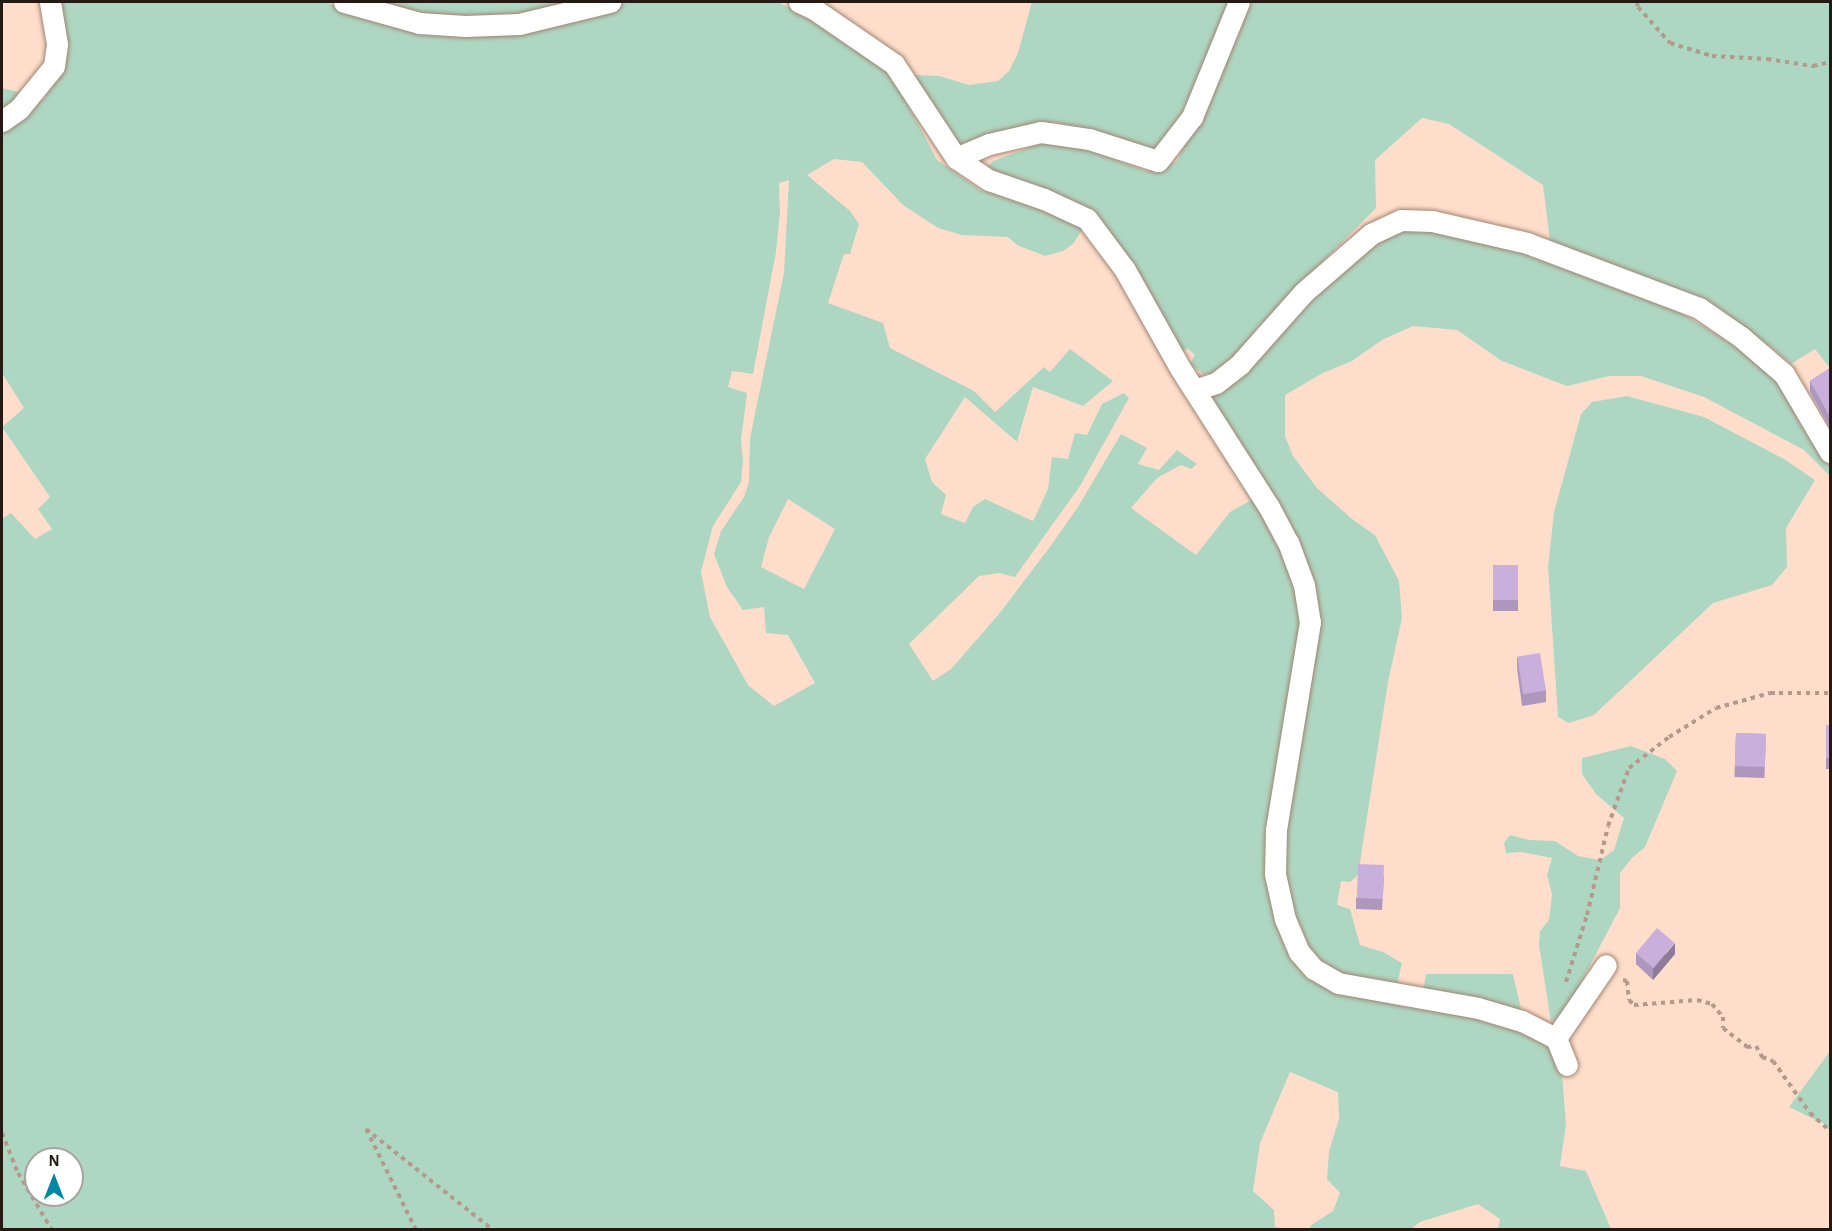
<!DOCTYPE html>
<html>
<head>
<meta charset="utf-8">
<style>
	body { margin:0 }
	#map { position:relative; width:1832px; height:1231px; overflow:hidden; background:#fedecb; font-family:"Alegreya Sans",sans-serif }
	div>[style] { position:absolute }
	.green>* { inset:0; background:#aed7c3 }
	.path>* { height:4px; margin-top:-2px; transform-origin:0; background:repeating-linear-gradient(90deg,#b39a8b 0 4.5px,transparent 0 9px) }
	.roads { filter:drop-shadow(0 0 2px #a18472) drop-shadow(0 0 2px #a18472) }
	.street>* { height:21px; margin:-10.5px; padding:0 10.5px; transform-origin:10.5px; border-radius:10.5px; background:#fff }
	.wall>* { inset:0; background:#ad97bd; transform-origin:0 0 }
	.shaded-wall>* { inset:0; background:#8d7b9a }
	.building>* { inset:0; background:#c9b0dc; transform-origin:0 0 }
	span { translate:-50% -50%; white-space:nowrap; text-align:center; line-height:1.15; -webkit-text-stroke:5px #fff; paint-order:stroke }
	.frame { position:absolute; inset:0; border:3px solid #251a13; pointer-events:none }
	.north { position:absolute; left:24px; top:1147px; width:60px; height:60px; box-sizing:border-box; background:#fff; border:2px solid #a8a3a1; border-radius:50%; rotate:0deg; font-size:16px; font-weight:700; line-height:24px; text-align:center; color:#251a13 }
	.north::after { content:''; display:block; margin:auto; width:21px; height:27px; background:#0087a8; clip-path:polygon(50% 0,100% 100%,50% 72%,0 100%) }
</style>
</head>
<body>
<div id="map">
	<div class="green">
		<div style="clip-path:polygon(evenodd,58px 2px,325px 2px,369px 18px,555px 23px,628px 2px,778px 2px,816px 21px,863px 51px,894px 78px,937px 160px,980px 190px,1050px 207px,1084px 227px,1073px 244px,1063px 251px,1045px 256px,1017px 245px,1008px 237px,962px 235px,938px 228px,903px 205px,862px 162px,834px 159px,807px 175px,850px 211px,859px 224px,850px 254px,844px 254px,828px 303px,883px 323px,890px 348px,974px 391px,995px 412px,1044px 367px,1050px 372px,1070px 349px,1113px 381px,1083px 406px,1033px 387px,1017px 442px,965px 397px,925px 459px,932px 482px,946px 495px,941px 514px,965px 523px,973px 507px,985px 499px,1033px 521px,1048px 489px,1052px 457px,1068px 459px,1075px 433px,1087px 435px,1102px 404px,1124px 393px,1129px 398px,1080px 486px,1015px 577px,999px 573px,979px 576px,909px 644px,933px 681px,951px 669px,999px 614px,1049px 548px,1078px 507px,1121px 434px,1147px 448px,1138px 464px,1159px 470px,1177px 450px,1197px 464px,1191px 469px,1181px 465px,1157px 478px,1131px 508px,1196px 555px,1230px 512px,1255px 498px,1279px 536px,1301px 608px,1277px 924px,1284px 945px,1292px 958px,1307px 972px,1491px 1017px,1530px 1034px,1554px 1052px,1562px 1073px,1566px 1124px,1560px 1166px,1586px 1171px,1611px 1229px,1498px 1229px,1500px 1219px,1478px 1204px,1420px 1222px,1411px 1229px,1311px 1229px,1310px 1226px,1333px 1211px,1340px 1193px,1327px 1179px,1329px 1151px,1339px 1119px,1338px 1092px,1290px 1072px,1260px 1143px,1253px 1191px,1274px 1210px,1275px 1227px,1286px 1229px,2px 1229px,2px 519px,11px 513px,35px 539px,52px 529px,38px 509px,50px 497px,2px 427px,24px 408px,2px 373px,2px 127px,44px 99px,62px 62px,58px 2px,789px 180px,784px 273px,750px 438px,749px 482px,744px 497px,721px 531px,714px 554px,727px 587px,743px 610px,764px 607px,766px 633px,788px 635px,815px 683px,774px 706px,748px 685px,710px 617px,701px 572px,713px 526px,741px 482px,743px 461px,741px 440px,747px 393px,728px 387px,732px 371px,753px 374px,776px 252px,780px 212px,779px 183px,789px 180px,58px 2px,788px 499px,835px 529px,804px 589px,761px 567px,769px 537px,788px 499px,58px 2px,36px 1159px,72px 1159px,72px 1195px,36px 1195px,36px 1159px)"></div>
		<div style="clip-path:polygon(379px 2px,591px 2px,529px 17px,414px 17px)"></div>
		<div style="clip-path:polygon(1032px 2px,1234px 2px,1174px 130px,1154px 150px,1056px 122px,950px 147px,914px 75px,940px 76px,969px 85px,998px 81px,1009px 71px,1018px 53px)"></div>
		<div style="clip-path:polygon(1252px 2px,1830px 2px,1830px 368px,1815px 349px,1791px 364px,1772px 348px,1682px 294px,1550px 241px,1543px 185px,1449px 124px,1422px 118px,1375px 160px,1376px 208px,1259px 326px,1240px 350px,1214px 374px,1203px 374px,1190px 364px,1195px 355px,1187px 348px,1183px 353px,1158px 308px,1095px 214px,986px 169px,993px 161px,1049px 140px,1082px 148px,1146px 171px,1163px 168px,1177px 161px)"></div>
		<div style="clip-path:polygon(2px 88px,26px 94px,2px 112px)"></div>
		<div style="clip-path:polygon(1412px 222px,1549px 259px,1678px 311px,1767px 366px,1830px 453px,1830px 476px,1804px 450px,1704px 397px,1641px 376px,1609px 376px,1567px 386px,1502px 361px,1457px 330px,1413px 326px,1382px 340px,1352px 361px,1323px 373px,1285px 395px,1285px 436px,1293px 456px,1317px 488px,1352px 519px,1375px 535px,1399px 581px,1402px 618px,1388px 682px,1358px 875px,1350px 882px,1341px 881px,1337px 905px,1350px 909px,1360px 945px,1383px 952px,1402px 963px,1396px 989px,1350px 983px,1311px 961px,1290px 925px,1279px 868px,1316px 611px,1210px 401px,1214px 393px,1353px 256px)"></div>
		<div style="clip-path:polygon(1627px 396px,1704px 417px,1784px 459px,1815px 480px,1786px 528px,1787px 567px,1772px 585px,1713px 603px,1594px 715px,1569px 723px,1558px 717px,1548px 567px,1554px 512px,1581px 414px,1592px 402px)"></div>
		<div style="clip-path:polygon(1631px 746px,1665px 759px,1677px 771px,1645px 847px,1632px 858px,1620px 873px,1620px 908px,1565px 1013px,1551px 1022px,1539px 945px,1540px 931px,1549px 920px,1552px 894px,1547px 875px,1552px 858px,1522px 852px,1506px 853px,1504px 843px,1510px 835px,1529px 840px,1555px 841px,1578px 856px,1600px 860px,1614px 850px,1624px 818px,1596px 794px,1582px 774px,1582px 758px)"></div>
		<div style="clip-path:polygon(1426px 974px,1513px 974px,1522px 1013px,1423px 991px)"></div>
		<div style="clip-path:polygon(1830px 1051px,1830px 1132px,1824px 1124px,1789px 1107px)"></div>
	</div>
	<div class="path">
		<div style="left:1637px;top:2px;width:5px;rotate:79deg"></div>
		<div style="left:1638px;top:7px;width:48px;rotate:48.4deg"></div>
		<div style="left:1670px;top:43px;width:44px;rotate:17.2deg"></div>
		<div style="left:1712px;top:56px;width:55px;rotate:3.1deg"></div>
		<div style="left:1767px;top:59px;width:47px;rotate:8.7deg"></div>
		<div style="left:1813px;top:66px;width:17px;rotate:-13deg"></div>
		<div style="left:1623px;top:980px;width:4px;rotate:14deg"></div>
		<div style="left:1627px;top:981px;width:19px;rotate:84deg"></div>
		<div style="left:1629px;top:1000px;width:7px;rotate:45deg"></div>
		<div style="left:1634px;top:1005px;width:63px;rotate:-4.5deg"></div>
		<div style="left:1697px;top:1000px;width:16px;rotate:15deg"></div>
		<div style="left:1712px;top:1004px;width:17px;rotate:50deg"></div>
		<div style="left:1723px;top:1017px;width:11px;rotate:90deg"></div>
		<div style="left:1723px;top:1028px;width:31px;rotate:38deg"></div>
		<div style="left:1747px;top:1047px;width:9px;rotate:-6deg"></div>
		<div style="left:1756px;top:1046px;width:13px;rotate:61deg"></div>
		<div style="left:1762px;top:1057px;width:12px;rotate:20deg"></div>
		<div style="left:1773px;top:1061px;width:64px;rotate:54.6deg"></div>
		<div style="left:1810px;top:1113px;width:27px;rotate:42deg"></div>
		<div style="left:1566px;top:982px;width:70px;rotate:-72.6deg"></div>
		<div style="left:1587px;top:915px;width:91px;rotate:-76.7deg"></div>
		<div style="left:1608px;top:826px;width:62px;rotate:-70.1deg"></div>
		<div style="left:1629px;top:768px;width:51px;rotate:-37.8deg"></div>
		<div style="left:1669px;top:737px;width:55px;rotate:-31.7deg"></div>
		<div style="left:1716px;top:708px;width:56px;rotate:-15.5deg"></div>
		<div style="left:1770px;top:693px;width:60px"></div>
		<div style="left:2px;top:1133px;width:43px;rotate:68.2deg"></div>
		<div style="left:18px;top:1173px;width:66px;rotate:59.2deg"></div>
		<div style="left:416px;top:1230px;width:113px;rotate:-116.3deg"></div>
		<div style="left:366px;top:1129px;width:162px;rotate:38.5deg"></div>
	</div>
	<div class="roads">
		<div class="street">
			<div style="left:344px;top:2px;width:78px;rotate:15.6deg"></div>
			<div style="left:419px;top:23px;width:46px;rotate:3.7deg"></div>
			<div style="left:465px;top:26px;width:54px;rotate:-2.1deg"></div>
			<div style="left:519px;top:24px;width:94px;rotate:-13.6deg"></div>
			<div style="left:799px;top:2px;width:17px;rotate:25deg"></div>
			<div style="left:814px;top:9px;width:97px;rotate:34.5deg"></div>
			<div style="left:894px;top:64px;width:113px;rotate:56.6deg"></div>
			<div style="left:956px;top:158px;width:40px;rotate:34deg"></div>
			<div style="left:989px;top:180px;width:58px;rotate:19.1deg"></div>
			<div style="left:1044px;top:199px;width:47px;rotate:24.9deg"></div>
			<div style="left:1087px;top:219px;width:64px;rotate:53.3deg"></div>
			<div style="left:1125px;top:270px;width:112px;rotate:60.7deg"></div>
			<div style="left:1180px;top:368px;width:165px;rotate:57.4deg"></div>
			<div style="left:1269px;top:507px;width:40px;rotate:62deg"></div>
			<div style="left:1288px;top:542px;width:46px;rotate:69.6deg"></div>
			<div style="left:1304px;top:585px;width:37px;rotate:81deg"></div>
			<div style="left:1310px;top:622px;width:211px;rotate:99.3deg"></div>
			<div style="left:1276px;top:830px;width:44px;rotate:91.3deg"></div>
			<div style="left:1275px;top:874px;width:46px;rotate:77.5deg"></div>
			<div style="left:1285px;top:919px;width:36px;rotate:67deg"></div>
			<div style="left:1299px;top:952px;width:23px;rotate:49deg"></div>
			<div style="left:1314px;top:969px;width:28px;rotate:30deg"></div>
			<div style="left:1338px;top:983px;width:142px;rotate:10.1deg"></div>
			<div style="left:1478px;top:1008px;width:46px;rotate:16.5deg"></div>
			<div style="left:1522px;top:1021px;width:38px;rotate:27deg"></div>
			<div style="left:1556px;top:1038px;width:29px;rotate:68deg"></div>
			<div style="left:2px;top:121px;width:21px;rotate:-35deg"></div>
			<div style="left:19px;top:109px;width:55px;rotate:-50.9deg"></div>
			<div style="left:54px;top:66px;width:22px;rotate:-82deg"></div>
			<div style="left:57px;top:44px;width:43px;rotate:-99.5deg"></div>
			<div style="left:956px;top:158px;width:36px;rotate:-23deg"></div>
			<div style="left:989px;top:144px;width:53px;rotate:-13deg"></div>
			<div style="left:1041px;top:132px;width:49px;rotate:8.3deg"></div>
			<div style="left:1089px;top:139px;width:72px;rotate:17.7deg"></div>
			<div style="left:1158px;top:161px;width:56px;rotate:-52.3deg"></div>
			<div style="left:1192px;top:117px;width:124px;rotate:-67.8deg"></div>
			<div style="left:1194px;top:390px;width:23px;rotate:-18deg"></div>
			<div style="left:1216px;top:383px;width:31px;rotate:-38deg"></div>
			<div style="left:1240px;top:364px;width:96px;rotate:-48.4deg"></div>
			<div style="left:1304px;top:292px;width:89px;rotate:-40.9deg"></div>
			<div style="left:1371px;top:234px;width:33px;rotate:-25deg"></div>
			<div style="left:1401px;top:220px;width:31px;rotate:2deg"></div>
			<div style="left:1432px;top:221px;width:98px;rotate:13deg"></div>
			<div style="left:1527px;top:243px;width:184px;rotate:20.7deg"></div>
			<div style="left:1699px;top:308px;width:51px;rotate:34.6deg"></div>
			<div style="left:1741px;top:337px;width:57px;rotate:40.7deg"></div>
			<div style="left:1784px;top:374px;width:91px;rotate:59.5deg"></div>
			<div style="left:1556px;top:1038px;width:88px;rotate:-55.6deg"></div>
		</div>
	</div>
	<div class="wall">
		<div style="clip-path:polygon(1830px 368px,1830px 428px,1810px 392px,1810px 381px)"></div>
		<div style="left:1493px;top:565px;width:25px;height:46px"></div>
		<div style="clip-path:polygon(1517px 657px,1546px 691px,1546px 702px,1522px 706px,1517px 668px)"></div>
		<div style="left:1826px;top:725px;width:4px;height:44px"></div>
		<div style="left:1736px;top:733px;width:30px;height:44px;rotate:2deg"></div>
		<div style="clip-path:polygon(1384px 876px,1382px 910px,1356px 909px,1356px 898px)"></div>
		<div style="clip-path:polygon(1636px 953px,1675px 954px,1653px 980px,1636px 964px)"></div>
	</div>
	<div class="shaded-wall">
		<div style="clip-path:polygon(1675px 943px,1675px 954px,1653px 980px,1653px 969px)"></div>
	</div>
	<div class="building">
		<div style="clip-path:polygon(1830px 368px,1830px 417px,1810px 381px)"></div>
		<div style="left:1493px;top:565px;width:25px;height:35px"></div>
		<div style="left:1540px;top:653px;width:38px;height:23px;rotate:81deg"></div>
		<div style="left:1826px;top:725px;width:4px;height:33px"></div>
		<div style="left:1736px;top:733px;width:30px;height:33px;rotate:2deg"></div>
		<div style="left:1358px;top:864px;width:26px;height:34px;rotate:2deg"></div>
		<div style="left:1657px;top:928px;width:23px;height:33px;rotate:40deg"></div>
	</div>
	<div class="frame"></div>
	<div class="north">N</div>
</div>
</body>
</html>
